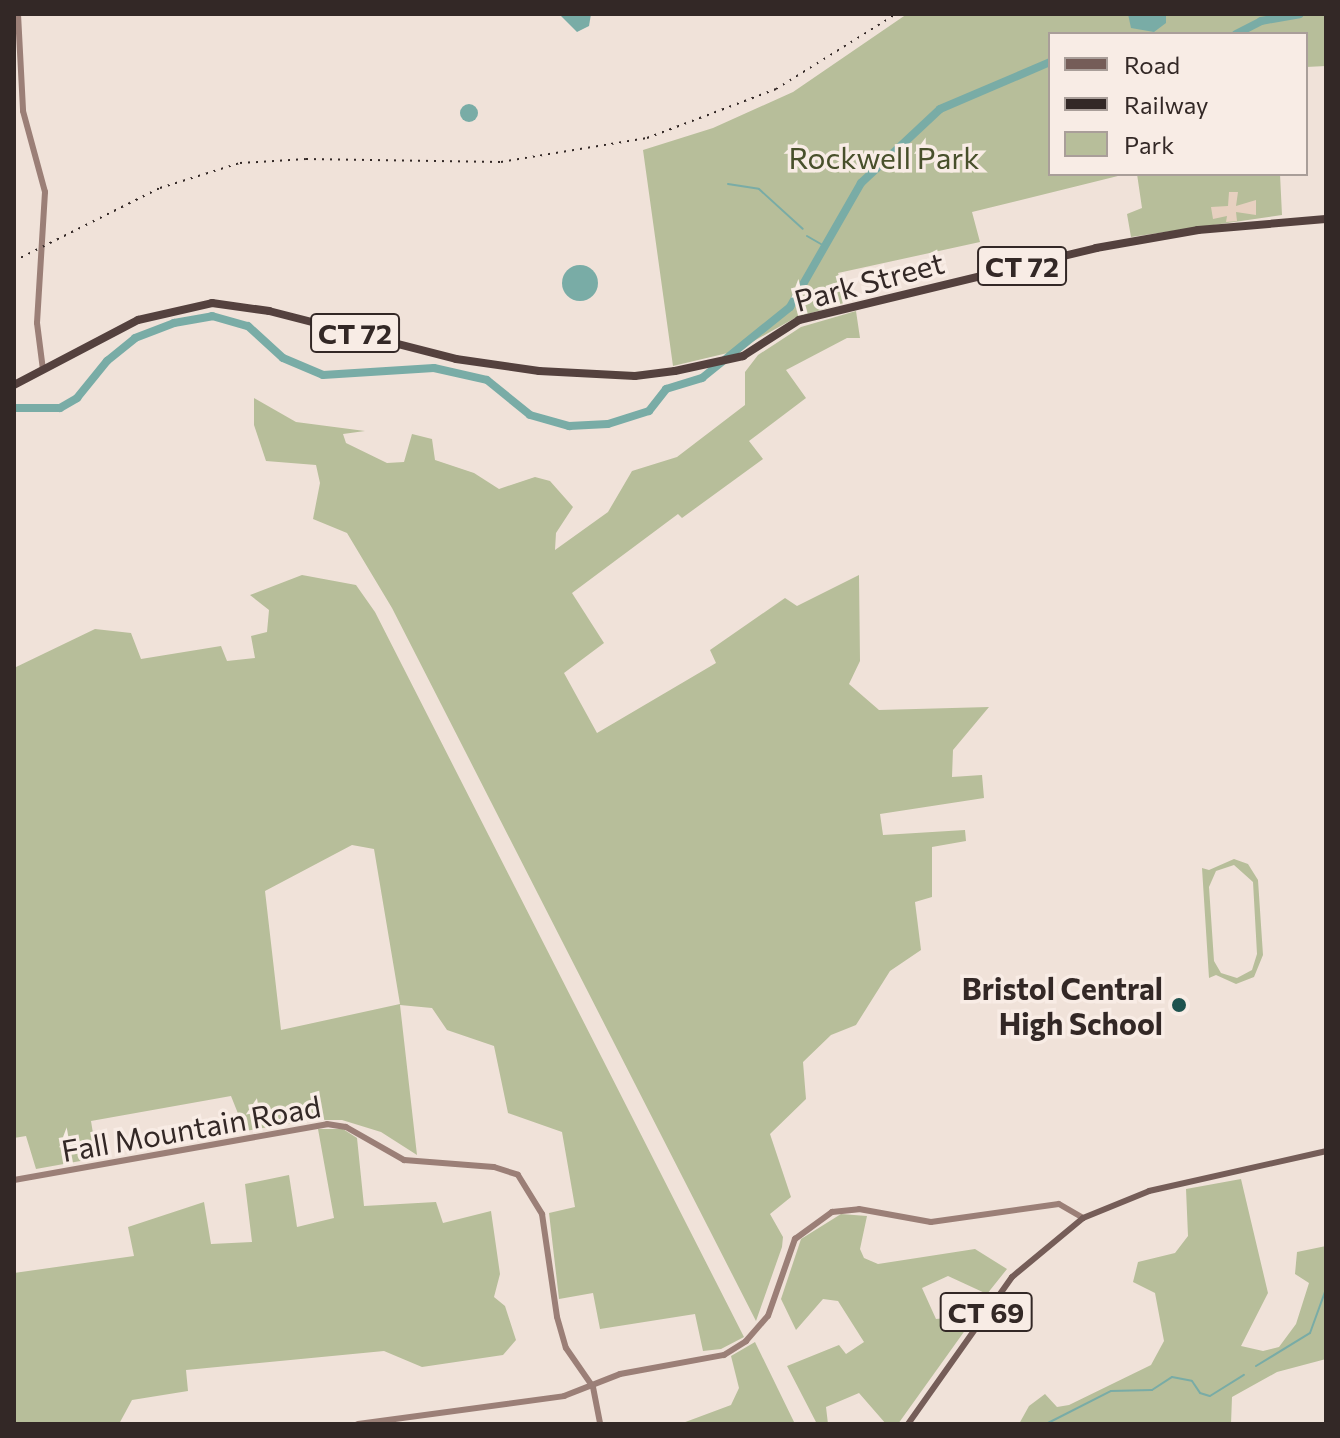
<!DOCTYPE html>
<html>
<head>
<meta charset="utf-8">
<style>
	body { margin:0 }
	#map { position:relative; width:1340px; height:1438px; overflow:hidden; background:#f0e2d9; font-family:Commissioner,sans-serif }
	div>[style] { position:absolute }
	.green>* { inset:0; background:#b7be9a }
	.plaza>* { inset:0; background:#e7d0c0 }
	.water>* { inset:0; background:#79aca6 }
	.round { border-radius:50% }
	.stream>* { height:2px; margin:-1px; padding:0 1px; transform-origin:1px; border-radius:1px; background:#79aca6 }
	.river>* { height:8px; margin:-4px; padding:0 4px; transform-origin:4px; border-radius:4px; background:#79aca6 }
	.secondary>* { height:6px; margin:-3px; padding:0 3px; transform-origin:3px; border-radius:3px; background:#9b7f77 }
	.primary>* { height:6px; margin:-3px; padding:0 3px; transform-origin:3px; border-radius:3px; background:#755d58 }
	.highway>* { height:8px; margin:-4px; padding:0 4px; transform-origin:4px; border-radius:4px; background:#54413e }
	.rail>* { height:2px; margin-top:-1px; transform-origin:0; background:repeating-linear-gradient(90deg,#332826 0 2px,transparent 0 8px) }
	.dots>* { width:22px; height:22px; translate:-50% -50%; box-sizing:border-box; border:4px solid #f8ece5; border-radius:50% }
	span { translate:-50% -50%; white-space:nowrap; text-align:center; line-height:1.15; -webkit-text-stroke:7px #f8ece5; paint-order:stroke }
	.shield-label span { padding:2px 6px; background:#f8ece5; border:2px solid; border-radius:6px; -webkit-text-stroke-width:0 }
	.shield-label { font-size:28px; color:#332826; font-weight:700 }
	.park-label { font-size:30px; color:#48502b }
	.street-label { font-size:30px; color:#332826 }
	.poi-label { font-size:30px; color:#332826; font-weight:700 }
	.right { translate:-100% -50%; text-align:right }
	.frame { position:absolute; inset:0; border:16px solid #332826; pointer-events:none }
	.legend { position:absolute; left:1048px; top:32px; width:260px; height:144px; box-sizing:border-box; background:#f8ece5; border:2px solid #a99e99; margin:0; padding:10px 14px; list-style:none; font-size:24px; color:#332826 }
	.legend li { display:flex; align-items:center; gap:16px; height:40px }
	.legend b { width:40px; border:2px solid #a99e99 }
</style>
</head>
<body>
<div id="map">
	<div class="green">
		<div style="clip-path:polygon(907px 14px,1326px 14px,1326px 66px,1306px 67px,1306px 34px,1050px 34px,1050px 174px,1126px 174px,972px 212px,980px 242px,838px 273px,847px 302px,795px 318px,736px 351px,673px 366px,643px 150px,713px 128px,793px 92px)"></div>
		<div style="clip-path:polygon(1137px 174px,1280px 174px,1282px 215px,1131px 237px,1127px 214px,1142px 208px)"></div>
		<div style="clip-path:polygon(856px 311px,860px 338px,847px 338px,786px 370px,806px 398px,749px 441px,763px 459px,682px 518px,678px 514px,572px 593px,604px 643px,564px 673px,597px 733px,716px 663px,710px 650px,785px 598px,797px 606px,859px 575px,860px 661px,849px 684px,879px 710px,989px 707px,953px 750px,952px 777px,982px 775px,984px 798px,880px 814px,883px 835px,965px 830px,966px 841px,932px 847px,932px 897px,915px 902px,921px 950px,890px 971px,856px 1025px,831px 1035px,803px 1062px,806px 1099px,770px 1134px,791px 1197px,770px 1214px,783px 1237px,782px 1247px,756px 1321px,392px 608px,347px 533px,313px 519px,320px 483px,316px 465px,266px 461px,254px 425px,254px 398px,296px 422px,365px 431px,343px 434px,346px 443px,387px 463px,404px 462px,412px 434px,432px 439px,435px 460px,474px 473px,499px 489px,535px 477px,550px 481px,573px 507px,556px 533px,555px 550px,608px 512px,632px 471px,677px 457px,745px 405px,745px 372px,758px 355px,801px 327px)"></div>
		<div style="clip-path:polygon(evenodd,302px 575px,356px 585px,375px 612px,744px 1337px,721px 1349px,703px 1351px,695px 1314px,600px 1329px,593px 1293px,559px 1299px,549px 1213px,575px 1207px,562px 1132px,508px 1113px,494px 1046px,447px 1030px,432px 1008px,400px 1005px,417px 1155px,381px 1132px,342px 1120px,310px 1120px,245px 1131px,231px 1096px,91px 1121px,97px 1158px,36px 1169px,26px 1136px,14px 1138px,14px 668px,95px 629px,131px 633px,141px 659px,221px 646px,227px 661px,255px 658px,251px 636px,267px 632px,269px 610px,250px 595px,302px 575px,352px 845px,374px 849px,400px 1004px,281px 1030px,265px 891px,352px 845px)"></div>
		<div style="clip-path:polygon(evenodd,1234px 859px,1248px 864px,1258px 880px,1263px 955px,1254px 977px,1236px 984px,1216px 975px,1209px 978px,1202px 868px,1209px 870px,1234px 859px,1234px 865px,1253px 882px,1257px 954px,1252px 970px,1237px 978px,1221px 973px,1214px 961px,1209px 887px,1216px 871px,1234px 865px)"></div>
		<div style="clip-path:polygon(318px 1129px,343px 1129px,357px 1138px,364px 1206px,436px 1202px,443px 1223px,491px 1211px,500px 1274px,494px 1297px,505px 1306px,516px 1340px,503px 1355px,422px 1367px,384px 1351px,186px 1370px,188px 1391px,132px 1400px,119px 1424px,14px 1424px,14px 1273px,134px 1256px,128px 1227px,204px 1202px,211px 1244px,252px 1242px,245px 1184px,289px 1175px,297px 1227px,334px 1218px)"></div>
		<div style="clip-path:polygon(1241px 1179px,1268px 1293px,1241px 1346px,1263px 1351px,1279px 1347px,1296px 1324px,1309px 1283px,1295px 1274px,1297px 1252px,1326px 1246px,1326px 1359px,1277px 1372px,1232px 1397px,1231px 1424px,1019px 1424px,1029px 1406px,1045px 1394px,1057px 1407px,1069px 1405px,1151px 1365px,1164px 1341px,1155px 1293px,1133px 1282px,1138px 1262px,1175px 1253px,1188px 1236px,1186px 1189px)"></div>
		<div style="clip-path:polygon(841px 1214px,867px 1216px,860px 1249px,864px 1258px,878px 1264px,975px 1249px,1007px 1269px,987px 1294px,948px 1276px,922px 1288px,936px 1319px,976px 1315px,898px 1424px,886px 1424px,859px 1393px,826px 1407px,828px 1424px,817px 1424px,787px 1366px,839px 1345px,846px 1354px,864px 1342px,838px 1301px,823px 1299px,796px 1330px,781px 1299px,801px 1239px)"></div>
		<div style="clip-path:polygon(755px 1342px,795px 1424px,680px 1424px,731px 1405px,739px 1388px,731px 1356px)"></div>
	</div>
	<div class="plaza">
		<div style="clip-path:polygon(1229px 192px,1238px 192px,1236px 206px,1256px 200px,1256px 215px,1236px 212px,1237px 221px,1226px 222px,1227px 216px,1213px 219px,1211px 207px,1228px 206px)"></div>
	</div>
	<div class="water">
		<div style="clip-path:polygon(559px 14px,591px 14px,589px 26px,577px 32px)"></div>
		<div style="clip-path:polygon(1128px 14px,1166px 14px,1166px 23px,1154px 32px,1131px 28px)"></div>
		<div class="round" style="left:460px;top:104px;width:18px;height:18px"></div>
		<div class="round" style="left:562px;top:265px;width:36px;height:36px"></div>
	</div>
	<div class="stream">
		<div style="left:728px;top:184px;width:31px;rotate:9deg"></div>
		<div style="left:759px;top:189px;width:59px;rotate:42.3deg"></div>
		<div style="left:807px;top:236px;width:20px;rotate:30deg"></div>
		<div style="left:1256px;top:1366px;width:63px;rotate:-31.4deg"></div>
		<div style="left:1310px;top:1333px;width:47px;rotate:-70deg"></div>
		<div style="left:1046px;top:1424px;width:73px;rotate:-26.9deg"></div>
		<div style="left:1111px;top:1391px;width:41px;rotate:-1.4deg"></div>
		<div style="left:1152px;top:1390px;width:24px;rotate:-33deg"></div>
		<div style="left:1172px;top:1377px;width:20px;rotate:11deg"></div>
		<div style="left:1192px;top:1381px;width:14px;rotate:56deg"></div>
		<div style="left:1200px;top:1393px;width:10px;rotate:17deg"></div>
		<div style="left:1210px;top:1396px;width:40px;rotate:-32deg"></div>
	</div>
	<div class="river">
		<div style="left:1236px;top:34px;width:28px;rotate:-27deg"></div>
		<div style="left:1261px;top:21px;width:39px;rotate:-10deg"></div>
		<div style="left:14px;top:408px;width:46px"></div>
		<div style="left:60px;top:408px;width:20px;rotate:-30deg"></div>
		<div style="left:77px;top:398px;width:48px;rotate:-51deg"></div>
		<div style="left:107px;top:361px;width:36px;rotate:-39deg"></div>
		<div style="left:135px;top:338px;width:42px;rotate:-21deg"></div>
		<div style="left:174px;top:323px;width:39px;rotate:-10deg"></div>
		<div style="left:212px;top:316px;width:37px;rotate:16deg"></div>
		<div style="left:248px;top:326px;width:47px;rotate:42.4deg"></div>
		<div style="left:283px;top:358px;width:43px;rotate:23deg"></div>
		<div style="left:323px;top:375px;width:111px;rotate:-3.6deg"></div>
		<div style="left:434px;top:368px;width:54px;rotate:12.8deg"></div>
		<div style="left:487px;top:380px;width:55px;rotate:39.1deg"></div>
		<div style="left:530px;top:415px;width:41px;rotate:15.8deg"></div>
		<div style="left:569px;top:426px;width:39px;rotate:-3deg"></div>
		<div style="left:608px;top:424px;width:43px;rotate:-17.6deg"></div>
		<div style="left:649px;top:411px;width:28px;rotate:-52deg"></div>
		<div style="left:666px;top:389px;width:38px;rotate:-17deg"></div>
		<div style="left:702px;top:378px;width:113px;rotate:-38.9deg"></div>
		<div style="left:790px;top:307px;width:143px;rotate:-60.2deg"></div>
		<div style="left:861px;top:183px;width:108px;rotate:-43.1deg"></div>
		<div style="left:940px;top:109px;width:120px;rotate:-23.1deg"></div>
	</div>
	<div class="secondary">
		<div style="left:18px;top:14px;width:97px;rotate:87deg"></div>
		<div style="left:23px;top:111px;width:84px;rotate:74.8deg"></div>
		<div style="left:45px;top:192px;width:131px;rotate:93.5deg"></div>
		<div style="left:37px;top:323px;width:47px;rotate:82.7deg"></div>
		<div style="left:14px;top:1180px;width:318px;rotate:-10.1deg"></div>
		<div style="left:327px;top:1124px;width:19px;rotate:9deg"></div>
		<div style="left:346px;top:1127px;width:67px;rotate:29.6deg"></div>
		<div style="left:404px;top:1160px;width:90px;rotate:4.4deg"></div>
		<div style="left:494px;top:1167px;width:25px;rotate:18deg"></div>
		<div style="left:518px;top:1175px;width:46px;rotate:58.4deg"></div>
		<div style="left:542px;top:1214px;width:104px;rotate:81.7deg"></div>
		<div style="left:557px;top:1317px;width:32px;rotate:74deg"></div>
		<div style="left:566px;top:1348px;width:47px;rotate:55.3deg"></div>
		<div style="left:593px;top:1387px;width:38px;rotate:79deg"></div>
		<div style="left:358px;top:1424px;width:208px;rotate:-7.7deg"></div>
		<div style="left:564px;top:1396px;width:60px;rotate:-21.4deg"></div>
		<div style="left:620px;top:1374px;width:106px;rotate:-10.4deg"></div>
		<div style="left:724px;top:1355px;width:26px;rotate:-32deg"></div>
		<div style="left:746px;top:1341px;width:33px;rotate:-49deg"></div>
		<div style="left:768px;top:1316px;width:82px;rotate:-70.7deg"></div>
		<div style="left:795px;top:1239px;width:46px;rotate:-36.1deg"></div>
		<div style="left:832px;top:1212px;width:27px;rotate:-6deg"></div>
		<div style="left:859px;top:1209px;width:73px;rotate:10.2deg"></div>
		<div style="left:931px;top:1222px;width:129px;rotate:-8deg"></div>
		<div style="left:1059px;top:1204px;width:28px;rotate:30deg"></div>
	</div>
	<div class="primary">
		<div style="left:908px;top:1424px;width:180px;rotate:-54.7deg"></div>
		<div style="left:1012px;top:1277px;width:92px;rotate:-39.7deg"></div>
		<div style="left:1083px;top:1218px;width:71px;rotate:-22.2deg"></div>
		<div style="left:1149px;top:1191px;width:181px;rotate:-12.7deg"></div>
	</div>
	<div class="highway">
		<div style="left:14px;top:385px;width:140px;rotate:-27.7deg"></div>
		<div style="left:138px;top:320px;width:76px;rotate:-12.9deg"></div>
		<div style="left:212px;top:303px;width:58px;rotate:8deg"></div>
		<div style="left:269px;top:311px;width:193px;rotate:14.4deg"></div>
		<div style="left:456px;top:359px;width:84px;rotate:8.2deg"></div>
		<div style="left:539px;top:371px;width:96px;rotate:3deg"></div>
		<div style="left:635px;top:376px;width:40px;rotate:-7.1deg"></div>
		<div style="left:675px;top:371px;width:70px;rotate:-12.4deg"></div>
		<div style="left:743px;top:356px;width:67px;rotate:-32.7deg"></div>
		<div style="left:799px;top:320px;width:306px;rotate:-13.6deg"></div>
		<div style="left:1096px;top:248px;width:104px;rotate:-10deg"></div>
		<div style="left:1198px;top:230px;width:128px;rotate:-4.9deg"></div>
	</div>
	<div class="rail">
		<div style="left:14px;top:261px;width:163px;rotate:-26.6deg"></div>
		<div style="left:160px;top:188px;width:84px;rotate:-17.4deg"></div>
		<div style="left:240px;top:163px;width:66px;rotate:-3.5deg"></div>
		<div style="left:306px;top:159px;width:195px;rotate:0.9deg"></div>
		<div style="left:501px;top:162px;width:148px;rotate:-9.3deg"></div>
		<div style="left:647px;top:138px;width:138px;rotate:-20.8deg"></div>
		<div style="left:776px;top:89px;width:142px;rotate:-32deg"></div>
	</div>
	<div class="dots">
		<div style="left:1179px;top:1005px;background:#1e534f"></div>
	</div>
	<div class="shield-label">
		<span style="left:1022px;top:266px">CT 72</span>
		<span style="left:355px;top:333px">CT 72</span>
		<span style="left:986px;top:1312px">CT 69</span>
	</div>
	<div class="park-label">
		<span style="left:884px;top:157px">Rockwell Park</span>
	</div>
	<div class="street-label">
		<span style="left:869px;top:281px;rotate:-15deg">Park Street</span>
		<span style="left:191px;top:1128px;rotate:-10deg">Fall Mountain Road</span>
	</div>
	<div class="poi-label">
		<span class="right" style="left:1163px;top:1005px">Bristol Central<br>High School</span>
	</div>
	<div class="frame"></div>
	<ul class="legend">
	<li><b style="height:10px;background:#755d58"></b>Road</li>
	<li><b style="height:10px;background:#332826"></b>Railway</li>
	<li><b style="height:22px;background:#b7be9a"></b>Park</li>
	</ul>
</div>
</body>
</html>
